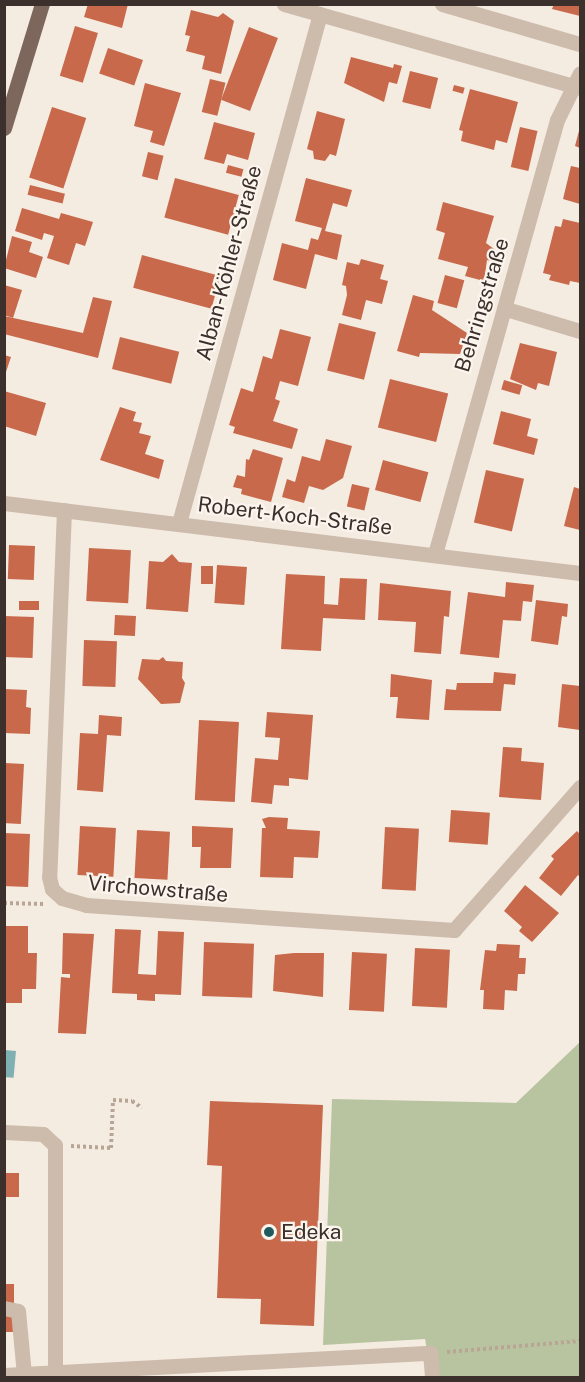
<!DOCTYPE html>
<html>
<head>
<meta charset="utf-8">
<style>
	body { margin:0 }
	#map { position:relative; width:585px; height:1382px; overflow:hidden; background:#f4ebe1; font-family:"Public Sans",sans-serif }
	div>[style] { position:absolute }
	.green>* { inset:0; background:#b8c4a0 }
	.water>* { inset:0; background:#7fb0b2; transform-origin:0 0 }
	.building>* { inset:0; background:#c8694b; transform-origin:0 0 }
	.path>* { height:4px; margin-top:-2px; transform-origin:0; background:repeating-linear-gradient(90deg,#b9a596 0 3px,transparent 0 6px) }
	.minor>* { height:15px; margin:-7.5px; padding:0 7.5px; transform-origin:7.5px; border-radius:7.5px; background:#cdbbac }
	.major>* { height:15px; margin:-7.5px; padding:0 7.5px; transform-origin:7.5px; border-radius:7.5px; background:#7d675c }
	.dots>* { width:16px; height:16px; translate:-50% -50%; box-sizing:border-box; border:3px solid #fbf5ee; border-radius:50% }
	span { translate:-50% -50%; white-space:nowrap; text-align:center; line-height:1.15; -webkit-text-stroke:4.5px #fbf5ee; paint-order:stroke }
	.street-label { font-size:21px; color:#3b302b }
	.poi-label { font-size:21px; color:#3b302b }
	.left { translate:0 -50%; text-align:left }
	.frame { position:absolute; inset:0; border:6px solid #3b302b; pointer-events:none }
</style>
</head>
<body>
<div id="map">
	<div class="green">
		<div style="clip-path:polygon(580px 1042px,580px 1377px,432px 1377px,425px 1339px,323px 1345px,332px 1099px,516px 1103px)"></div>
	</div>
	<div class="water">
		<div style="left:5px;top:1050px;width:11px;height:27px;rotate:5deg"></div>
	</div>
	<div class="building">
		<div style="clip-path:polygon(88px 4px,128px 4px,122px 28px,84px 17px)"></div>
		<div style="clip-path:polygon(554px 4px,580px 4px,580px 16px,552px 9px)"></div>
		<div style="clip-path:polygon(191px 10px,218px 17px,223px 13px,234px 21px,221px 74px,202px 69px,205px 56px,186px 51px,190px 36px,185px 35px)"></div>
		<div style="left:75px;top:26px;width:24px;height:52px;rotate:17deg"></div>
		<div style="left:249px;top:27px;width:31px;height:78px;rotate:21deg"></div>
		<div style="left:108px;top:48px;width:37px;height:27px;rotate:19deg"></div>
		<div style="clip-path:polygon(351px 57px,393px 68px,394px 64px,402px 66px,397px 84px,389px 82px,384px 102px,344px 83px)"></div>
		<div style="left:410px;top:71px;width:29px;height:32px;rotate:14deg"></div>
		<div style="left:210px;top:79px;width:16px;height:34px;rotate:14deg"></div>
		<div style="clip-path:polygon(145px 83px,181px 93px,164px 146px,150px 142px,153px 131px,134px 126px)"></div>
		<div style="left:454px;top:85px;width:11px;height:6px;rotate:15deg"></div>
		<div style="clip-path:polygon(470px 89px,518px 102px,507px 143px,496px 140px,494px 150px,461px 141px,463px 131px,459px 130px)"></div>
		<div style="left:52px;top:107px;width:36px;height:74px;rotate:18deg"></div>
		<div style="clip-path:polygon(317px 111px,345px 119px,336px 156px,330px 154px,325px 161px,314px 159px,313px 151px,307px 149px)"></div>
		<div style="clip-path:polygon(214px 122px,255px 133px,248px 160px,227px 154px,224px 164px,204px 159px)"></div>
		<div style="left:520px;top:127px;width:18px;height:41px;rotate:13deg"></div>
		<div style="clip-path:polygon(580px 127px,580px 148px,575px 146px)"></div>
		<div style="left:148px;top:152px;width:16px;height:25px;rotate:14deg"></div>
		<div style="left:228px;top:165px;width:16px;height:8px;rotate:15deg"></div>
		<div style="clip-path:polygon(571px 166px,580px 168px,580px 204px,563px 199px)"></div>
		<div style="left:175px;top:178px;width:66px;height:41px;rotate:15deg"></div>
		<div style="clip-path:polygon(306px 178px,352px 190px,347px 207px,333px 203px,325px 231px,342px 235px,337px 260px,315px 254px,306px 289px,273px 280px,282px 243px,308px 250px,311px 238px,318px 240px,322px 228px,295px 221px)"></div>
		<div style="left:30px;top:185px;width:36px;height:10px;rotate:14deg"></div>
		<div style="clip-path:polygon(443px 202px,494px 216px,486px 243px,494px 249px,491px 261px,487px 260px,484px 281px,465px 276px,468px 267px,438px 259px,445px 233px,436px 230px)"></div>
		<div style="clip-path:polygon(22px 208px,59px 219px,61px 213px,93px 222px,85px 246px,76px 243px,69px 265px,47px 258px,54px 236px,44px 233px,42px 240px,15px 231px)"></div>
		<div style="clip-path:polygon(563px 219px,580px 223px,580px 283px,570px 281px,569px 285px,549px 280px,551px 275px,543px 273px,555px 226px,561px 227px)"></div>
		<div style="clip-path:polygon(12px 236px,32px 242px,29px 252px,43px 257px,36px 278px,4px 268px)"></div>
		<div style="left:142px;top:255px;width:81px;height:34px;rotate:15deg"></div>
		<div style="clip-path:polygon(361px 259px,384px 265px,380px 279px,388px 281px,382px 304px,366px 300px,361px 320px,342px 315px,347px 295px,346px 286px,342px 285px,347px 262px,359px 265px)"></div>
		<div style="left:445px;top:275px;width:20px;height:29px;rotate:15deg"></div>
		<div style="clip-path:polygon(4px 285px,22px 290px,13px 318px,4px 315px)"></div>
		<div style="clip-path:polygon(413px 295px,434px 301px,432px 310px,467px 333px,460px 354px,420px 353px,419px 357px,397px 351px)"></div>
		<div style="clip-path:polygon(93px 297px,112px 301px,98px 358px,4px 334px,4px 316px,83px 333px)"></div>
		<div style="left:339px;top:323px;width:38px;height:49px;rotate:14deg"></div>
		<div style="clip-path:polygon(280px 329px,311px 337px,298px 386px,280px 381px,275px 399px,280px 401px,273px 421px,298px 429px,292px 449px,233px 433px,235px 427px,229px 425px,241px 388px,253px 392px,263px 356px,272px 359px)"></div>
		<div style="left:120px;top:337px;width:61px;height:33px;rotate:14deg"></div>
		<div style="clip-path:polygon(520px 343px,557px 352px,549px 386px,538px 383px,536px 390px,510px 379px)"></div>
		<div style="clip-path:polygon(4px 355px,11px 357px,5px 375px,4px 375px)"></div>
		<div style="left:390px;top:379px;width:60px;height:50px;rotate:14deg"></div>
		<div style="left:504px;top:380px;width:19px;height:10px;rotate:16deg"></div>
		<div style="clip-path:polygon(4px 391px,46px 403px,36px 436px,4px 426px)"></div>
		<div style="clip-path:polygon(120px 407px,136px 412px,133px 421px,142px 423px,139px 433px,151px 436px,145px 454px,164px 460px,159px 479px,100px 460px)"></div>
		<div style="clip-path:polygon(501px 411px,531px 419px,527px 436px,538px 439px,534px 455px,493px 444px)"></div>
		<div style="clip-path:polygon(326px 439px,352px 446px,343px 478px,323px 490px,309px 486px,304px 503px,282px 497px,287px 479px,295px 482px,302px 456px,320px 461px)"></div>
		<div style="clip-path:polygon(253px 449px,283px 458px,271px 502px,241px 494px,242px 489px,233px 487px,237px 475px,245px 477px,246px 459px,249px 460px)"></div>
		<div style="left:383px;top:460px;width:47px;height:31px;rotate:15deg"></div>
		<div style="left:486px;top:470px;width:39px;height:54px;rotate:13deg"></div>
		<div style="left:352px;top:484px;width:18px;height:23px;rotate:13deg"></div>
		<div style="clip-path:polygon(574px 487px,580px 489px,580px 530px,564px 526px)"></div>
		<div style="left:9px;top:545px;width:26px;height:34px;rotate:2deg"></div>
		<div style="left:89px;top:548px;width:42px;height:53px;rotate:3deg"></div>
		<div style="clip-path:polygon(172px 554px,179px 562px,192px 563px,188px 612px,146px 609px,149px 561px,163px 562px)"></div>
		<div style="left:217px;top:565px;width:30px;height:38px;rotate:4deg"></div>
		<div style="left:201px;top:566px;width:12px;height:18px"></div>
		<div style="clip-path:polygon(286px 574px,325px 576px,324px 604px,338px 605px,340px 578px,367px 579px,365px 620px,323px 618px,321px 651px,281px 649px)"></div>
		<div style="clip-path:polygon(506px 582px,534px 585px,532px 602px,523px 601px,521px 621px,503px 620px,499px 658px,460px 654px,468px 592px,505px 597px)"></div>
		<div style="clip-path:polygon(380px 583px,451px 591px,449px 617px,444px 616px,441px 654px,414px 652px,416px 622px,378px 620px)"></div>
		<div style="clip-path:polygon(536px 600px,568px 604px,567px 617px,562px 616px,558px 645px,531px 641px)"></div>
		<div style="left:19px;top:601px;width:20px;height:9px"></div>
		<div style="left:115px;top:615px;width:21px;height:20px;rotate:3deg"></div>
		<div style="left:4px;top:616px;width:30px;height:41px;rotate:2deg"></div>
		<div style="left:84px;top:640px;width:33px;height:46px;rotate:2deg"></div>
		<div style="clip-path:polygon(163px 657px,166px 661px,183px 662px,182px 678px,185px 683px,180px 703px,161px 704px,138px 679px,142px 659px,159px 660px)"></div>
		<div style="clip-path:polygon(494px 672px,516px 674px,515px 685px,504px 684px,501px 711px,444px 710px,446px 689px,456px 690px,457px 683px,493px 683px)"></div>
		<div style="clip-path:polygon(391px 674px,432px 680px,429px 720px,396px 718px,398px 697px,390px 697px)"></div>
		<div style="clip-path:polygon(562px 684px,580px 686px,580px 730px,558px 727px)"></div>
		<div style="clip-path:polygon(4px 689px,27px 690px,26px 707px,31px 708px,30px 734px,4px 733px)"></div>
		<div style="clip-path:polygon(267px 712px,313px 715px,308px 780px,289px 778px,289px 786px,274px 785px,272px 804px,251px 802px,255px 758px,278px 760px,280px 738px,265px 737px)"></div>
		<div style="clip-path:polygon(99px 715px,122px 717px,121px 736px,107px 735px,103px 792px,77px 790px,80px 733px,98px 734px)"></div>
		<div style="left:199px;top:720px;width:40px;height:80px;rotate:3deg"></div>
		<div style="clip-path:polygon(503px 747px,522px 748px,521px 761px,544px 763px,541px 800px,499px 797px)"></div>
		<div style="left:5px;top:763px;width:19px;height:60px;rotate:3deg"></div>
		<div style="left:451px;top:810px;width:39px;height:32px;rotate:4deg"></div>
		<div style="clip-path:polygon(269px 817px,288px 818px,287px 829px,320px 831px,318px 858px,294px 857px,293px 878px,260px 877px,262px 828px,266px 828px,262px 819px)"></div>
		<div style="left:80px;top:826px;width:36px;height:49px;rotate:3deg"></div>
		<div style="clip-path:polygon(192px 826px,233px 828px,231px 868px,200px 868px,201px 847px,192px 847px)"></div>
		<div style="left:385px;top:827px;width:34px;height:62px;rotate:3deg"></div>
		<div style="left:137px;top:830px;width:33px;height:48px;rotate:3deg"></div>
		<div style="clip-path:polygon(577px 831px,580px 834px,580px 877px,578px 875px,561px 896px,539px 878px,554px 859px,551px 856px)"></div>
		<div style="left:4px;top:833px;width:26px;height:53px;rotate:2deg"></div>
		<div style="clip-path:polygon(525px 885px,559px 913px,532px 942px,519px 931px,522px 927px,504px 911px)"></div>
		<div style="clip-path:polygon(4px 926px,28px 926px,28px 953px,37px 953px,36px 989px,22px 989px,22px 1003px,4px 1003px)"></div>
		<div style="clip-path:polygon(115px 929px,141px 930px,138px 974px,156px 975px,158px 931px,184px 932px,181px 995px,155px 994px,155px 1001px,137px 1000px,137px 994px,112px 993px)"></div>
		<div style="clip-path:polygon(63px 933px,94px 934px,86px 1034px,58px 1033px,61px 977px,70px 978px,70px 974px,62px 974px)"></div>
		<div style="left:204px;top:942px;width:50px;height:54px;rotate:2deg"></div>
		<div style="clip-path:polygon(497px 944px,520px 945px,519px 958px,526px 958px,525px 974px,518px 974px,517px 991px,505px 990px,504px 1010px,483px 1009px,484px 990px,480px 990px,485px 950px,496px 951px)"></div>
		<div style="left:415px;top:948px;width:35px;height:58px;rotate:3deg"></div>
		<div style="left:352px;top:952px;width:35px;height:58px;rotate:3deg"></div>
		<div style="clip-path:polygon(294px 953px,324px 953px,323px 997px,273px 991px,275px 955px)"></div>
		<div style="clip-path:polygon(210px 1101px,323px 1105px,314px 1326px,260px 1324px,261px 1299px,217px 1298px,222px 1166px,207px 1165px)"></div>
		<div style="left:4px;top:1173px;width:15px;height:24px"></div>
		<div style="left:4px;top:1284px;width:10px;height:48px"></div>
	</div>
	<div class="path">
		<div style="left:4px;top:903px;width:40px;rotate:1.4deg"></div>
		<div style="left:71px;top:1146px;width:40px;rotate:2.9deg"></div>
		<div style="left:111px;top:1148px;width:48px;rotate:-87.6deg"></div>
		<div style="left:113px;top:1100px;width:19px;rotate:3deg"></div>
		<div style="left:132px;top:1101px;width:12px;rotate:35deg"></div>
		<div style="left:447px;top:1352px;width:133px;rotate:-4.7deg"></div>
	</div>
	<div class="minor">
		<div style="left:284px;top:4px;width:308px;rotate:15.8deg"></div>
		<div style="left:442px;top:4px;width:144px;rotate:16.2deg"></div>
		<div style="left:506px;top:309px;width:77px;rotate:16.6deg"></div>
		<div style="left:4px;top:503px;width:580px;rotate:6.93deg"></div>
		<div style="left:64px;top:510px;width:367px;rotate:92.3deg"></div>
		<div style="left:49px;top:877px;width:12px;rotate:76deg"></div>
		<div style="left:52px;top:889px;width:13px;rotate:42deg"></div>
		<div style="left:62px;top:898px;width:25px;rotate:16deg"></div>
		<div style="left:86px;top:905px;width:369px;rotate:3.9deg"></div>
		<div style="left:454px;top:930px;width:191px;rotate:-48.6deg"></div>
		<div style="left:179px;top:523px;width:528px;rotate:-74.52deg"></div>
		<div style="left:435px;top:554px;width:451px;rotate:-74.3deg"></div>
		<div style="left:557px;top:120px;width:52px;rotate:-63.9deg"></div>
		<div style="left:4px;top:1132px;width:39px;rotate:3deg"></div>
		<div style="left:43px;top:1134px;width:16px;rotate:43deg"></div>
		<div style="left:55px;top:1145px;width:228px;rotate:90deg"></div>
		<div style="left:4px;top:1308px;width:14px;rotate:12deg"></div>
		<div style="left:18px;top:1311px;width:63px;rotate:84.6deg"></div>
		<div style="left:4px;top:1375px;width:427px;rotate:-3deg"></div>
		<div style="left:430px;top:1353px;width:25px;rotate:85deg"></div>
	</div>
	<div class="major">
		<div style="left:4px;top:128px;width:130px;rotate:-73deg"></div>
	</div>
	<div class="dots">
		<div style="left:269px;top:1232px;background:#1f5a5e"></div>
	</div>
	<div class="street-label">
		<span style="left:229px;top:263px;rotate:-75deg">Alban-Köhler-Straße</span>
		<span style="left:482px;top:305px;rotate:-73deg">Behringstraße</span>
		<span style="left:295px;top:516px;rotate:7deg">Robert-Koch-Straße</span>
		<span style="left:158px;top:889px;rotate:5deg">Virchowstraße</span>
	</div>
	<div class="poi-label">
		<span class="left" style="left:281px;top:1232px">Edeka</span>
	</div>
	<div class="frame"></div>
</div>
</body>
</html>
